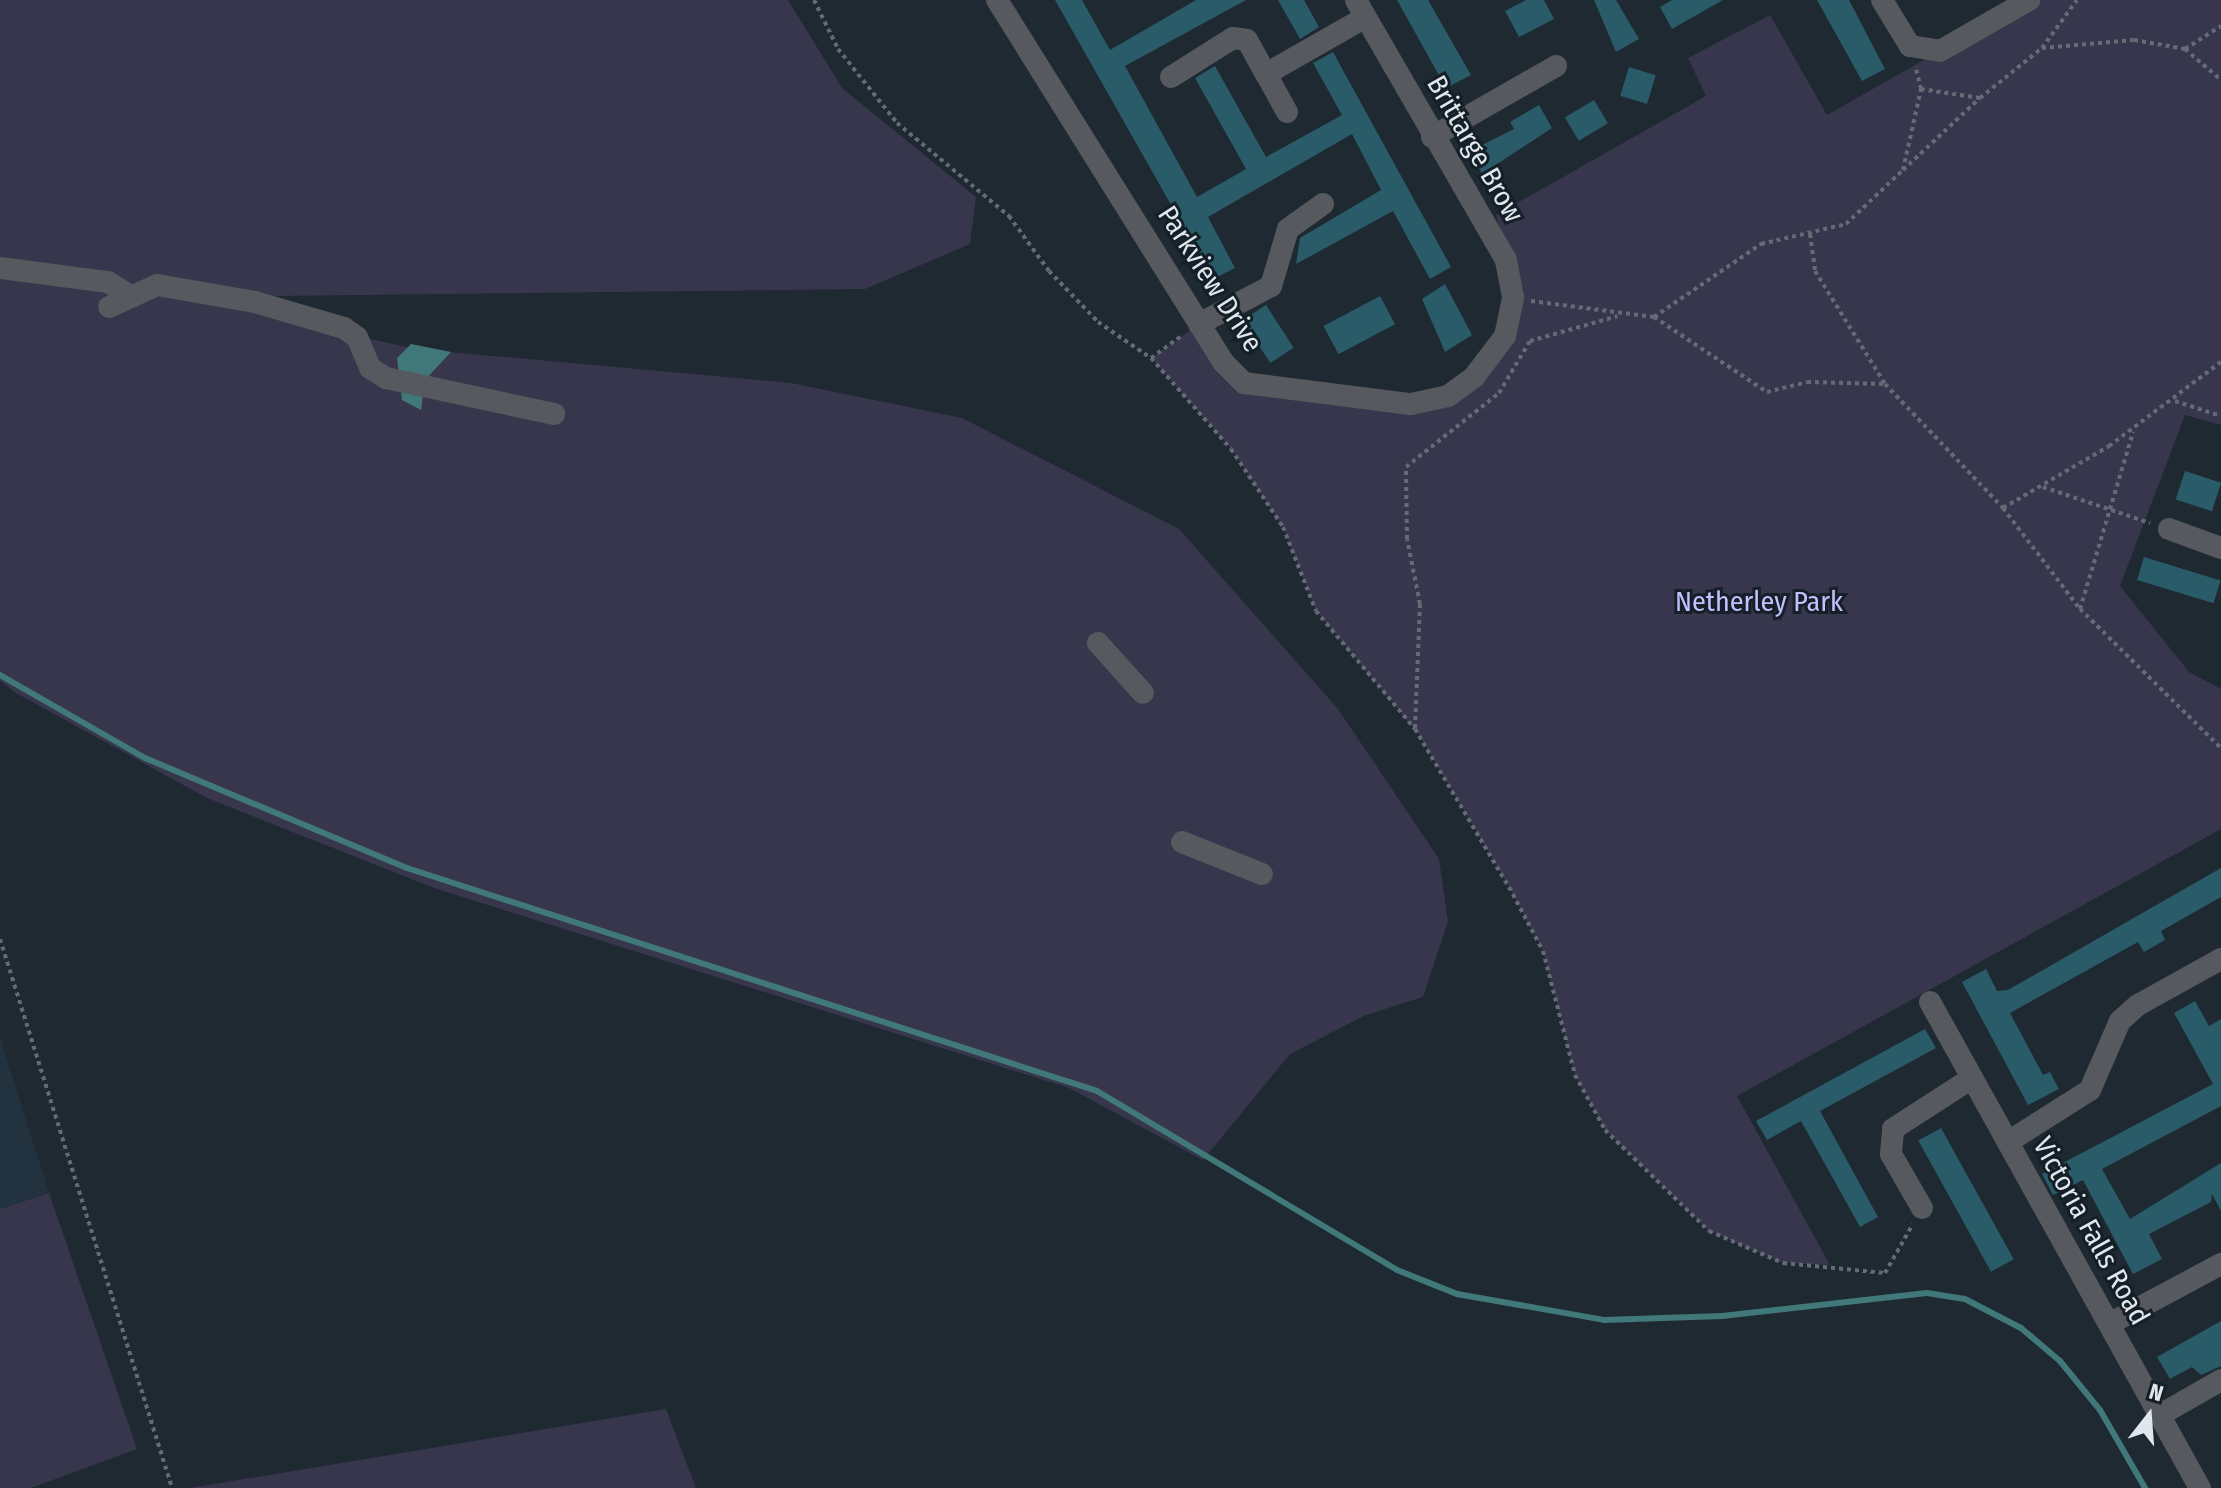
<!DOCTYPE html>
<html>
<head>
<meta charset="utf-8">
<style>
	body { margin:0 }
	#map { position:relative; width:2221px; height:1488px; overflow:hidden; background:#1e2931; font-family:"Fira Sans Condensed",sans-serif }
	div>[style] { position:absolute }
	.built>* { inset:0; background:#22323f }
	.green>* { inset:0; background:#38364d }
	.water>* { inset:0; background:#417879 }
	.stream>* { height:6px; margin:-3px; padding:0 3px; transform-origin:3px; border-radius:3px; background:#417879 }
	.building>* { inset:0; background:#295b69; transform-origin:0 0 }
	.path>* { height:4px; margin-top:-2px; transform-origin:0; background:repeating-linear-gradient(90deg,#636c74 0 4px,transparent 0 8px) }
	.minor>* { height:22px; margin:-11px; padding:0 11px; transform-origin:11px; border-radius:11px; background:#56595e }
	span { translate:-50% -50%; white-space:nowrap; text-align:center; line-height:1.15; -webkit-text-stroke:6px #151f27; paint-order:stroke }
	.street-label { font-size:28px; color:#e0e7ed }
	.park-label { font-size:28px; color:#c4bfff }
	.north { position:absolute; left:2109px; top:1376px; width:80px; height:80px; -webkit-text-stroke:6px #151f27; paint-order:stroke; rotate:17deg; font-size:22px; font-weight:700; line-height:32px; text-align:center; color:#e0e7ed }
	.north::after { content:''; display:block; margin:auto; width:28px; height:36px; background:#e0e7ed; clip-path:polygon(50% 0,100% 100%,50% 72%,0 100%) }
</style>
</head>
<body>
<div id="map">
	<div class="built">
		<div style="clip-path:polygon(0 1037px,49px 1193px,0 1209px)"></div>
	</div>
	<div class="green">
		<div style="clip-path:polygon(0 0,788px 0,842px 88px,976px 197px,970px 244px,865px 289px,181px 297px,416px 349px,791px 383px,962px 418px,1179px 529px,1338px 709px,1439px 859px,1448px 921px,1423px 997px,1366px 1015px,1290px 1054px,1203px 1160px,1069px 1088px,434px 888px,207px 798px,16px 693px,0 681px)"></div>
		<div style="clip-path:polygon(2029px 0,2221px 0,2221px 425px,2185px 415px,2120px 586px,2189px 672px,2221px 689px,2221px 829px,1737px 1096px,1830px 1265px,1783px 1263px,1709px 1231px,1605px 1130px,1575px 1075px,1543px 951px,1509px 887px,1419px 735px,1316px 611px,1283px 527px,1231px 449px,1151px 358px,1199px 324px,1244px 383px,1448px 396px,1505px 336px,1506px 260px,1496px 215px,1706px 96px,1688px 58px,1770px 15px,1827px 115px)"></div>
		<div style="clip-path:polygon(49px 1193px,137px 1449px,31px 1488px,0 1488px,0 1209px)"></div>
		<div style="clip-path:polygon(666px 1409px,696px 1488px,190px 1488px)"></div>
	</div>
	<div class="water">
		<div style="clip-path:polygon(411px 344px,451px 352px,425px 380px,421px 410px,402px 400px,397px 358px)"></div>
	</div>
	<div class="stream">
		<div style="left:0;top:675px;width:167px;rotate:29.8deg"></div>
		<div style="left:145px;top:758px;width:284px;rotate:22.8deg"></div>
		<div style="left:407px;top:868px;width:725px;rotate:17.91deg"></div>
		<div style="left:1097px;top:1091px;width:349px;rotate:30.8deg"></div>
		<div style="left:1397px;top:1270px;width:65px;rotate:21.8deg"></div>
		<div style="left:1457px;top:1294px;width:149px;rotate:10deg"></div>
		<div style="left:1604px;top:1320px;width:118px;rotate:-1.9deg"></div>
		<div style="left:1722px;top:1316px;width:206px;rotate:-6.4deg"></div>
		<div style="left:1927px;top:1293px;width:38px;rotate:9deg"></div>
		<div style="left:1965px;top:1299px;width:63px;rotate:27.4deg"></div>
		<div style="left:2021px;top:1328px;width:51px;rotate:40.2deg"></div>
		<div style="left:2060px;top:1361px;width:63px;rotate:50.8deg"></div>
		<div style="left:2100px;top:1410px;width:90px;rotate:60deg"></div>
	</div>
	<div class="building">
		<div style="clip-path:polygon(1055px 0,1082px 0,1110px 50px,1196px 0,1246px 0,1125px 66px,1197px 197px,1246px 169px,1195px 78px,1215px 66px,1266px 157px,1342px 115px,1313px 63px,1333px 52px,1451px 267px,1430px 279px,1393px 211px,1296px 264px,1300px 238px,1381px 190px,1352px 134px,1208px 217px,1235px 268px,1213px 279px)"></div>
		<div style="clip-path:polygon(1278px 0,1304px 0,1319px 27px,1300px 39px)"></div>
		<div style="clip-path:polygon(1397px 0,1428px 0,1471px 75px,1446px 88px)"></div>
		<div style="clip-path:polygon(1526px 0,1544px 0,1554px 19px,1519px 37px,1505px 11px)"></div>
		<div style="clip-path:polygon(1594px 0,1616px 0,1639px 39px,1616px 52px)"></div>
		<div style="clip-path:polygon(1672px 0,1723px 0,1672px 29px,1660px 7px)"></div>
		<div style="clip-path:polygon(1817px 0,1849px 0,1885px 69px,1862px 81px)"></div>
		<div style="left:1629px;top:67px;width:28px;height:30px;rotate:17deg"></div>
		<div style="left:1594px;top:100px;width:27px;height:34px;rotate:59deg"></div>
		<div style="clip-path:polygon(1539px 105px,1552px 128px,1482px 174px,1470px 151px,1514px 129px,1510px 122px)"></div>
		<div style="clip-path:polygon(1445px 284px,1472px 335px,1445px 352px,1422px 299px)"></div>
		<div style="left:1380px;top:296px;width:32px;height:64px;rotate:62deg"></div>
		<div style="left:1266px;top:305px;width:51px;height:28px;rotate:57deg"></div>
		<div style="left:2185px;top:471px;width:38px;height:30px;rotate:18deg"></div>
		<div style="left:2144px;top:557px;width:80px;height:24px;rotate:17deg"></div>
		<div style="clip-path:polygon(2221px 868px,2221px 897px,2161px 931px,2165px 940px,2144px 952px,2138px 942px,2010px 1013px,2043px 1075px,2050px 1072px,2059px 1089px,2028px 1105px,1962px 982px,1986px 969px,1997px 991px,2008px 990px)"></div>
		<div style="clip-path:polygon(2195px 1001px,2209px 1026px,2221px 1019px,2221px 1106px,2102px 1169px,2130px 1219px,2221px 1163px,2221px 1211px,2212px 1194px,2211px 1202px,2149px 1234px,2162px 1259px,2133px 1274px,2083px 1180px,2053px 1195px,2042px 1174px,2213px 1084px,2174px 1013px)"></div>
		<div style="clip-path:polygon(1925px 1029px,1936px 1048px,1820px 1111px,1878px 1217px,1860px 1227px,1801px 1121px,1767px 1140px,1756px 1121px)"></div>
		<div style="left:1941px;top:1128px;width:150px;height:26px;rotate:61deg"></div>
		<div style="clip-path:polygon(2221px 1321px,2221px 1366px,2201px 1375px,2192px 1367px,2170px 1379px,2157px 1357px)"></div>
	</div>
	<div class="path">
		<div style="left:814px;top:0;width:55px;rotate:63.9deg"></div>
		<div style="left:838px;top:49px;width:95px;rotate:51.4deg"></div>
		<div style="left:897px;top:123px;width:146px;rotate:39.7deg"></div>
		<div style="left:1009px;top:216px;width:68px;rotate:54deg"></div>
		<div style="left:1049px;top:271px;width:71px;rotate:46.1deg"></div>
		<div style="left:1098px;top:322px;width:64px;rotate:34.2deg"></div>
		<div style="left:1151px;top:358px;width:121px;rotate:48.7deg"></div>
		<div style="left:1231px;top:449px;width:94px;rotate:56.3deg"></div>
		<div style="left:1283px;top:527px;width:90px;rotate:68.6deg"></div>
		<div style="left:1316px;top:611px;width:154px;rotate:50deg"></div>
		<div style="left:1415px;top:729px;width:184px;rotate:59.3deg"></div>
		<div style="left:1509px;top:887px;width:72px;rotate:62deg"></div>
		<div style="left:1543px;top:951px;width:128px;rotate:75.5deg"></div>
		<div style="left:1575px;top:1075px;width:63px;rotate:61.4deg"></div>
		<div style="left:1605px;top:1130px;width:145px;rotate:44.2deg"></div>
		<div style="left:1709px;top:1231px;width:81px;rotate:23.4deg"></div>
		<div style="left:1783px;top:1263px;width:102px;rotate:5.6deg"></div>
		<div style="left:1885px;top:1273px;width:56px;rotate:-60.3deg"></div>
		<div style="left:2042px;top:48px;width:92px;rotate:-5deg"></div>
		<div style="left:2134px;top:40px;width:52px;rotate:10deg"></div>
		<div style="left:2185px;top:49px;width:48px;rotate:40.7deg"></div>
		<div style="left:2185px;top:49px;width:43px;rotate:-32.6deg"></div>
		<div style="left:1980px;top:98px;width:80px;rotate:-38.9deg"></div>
		<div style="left:2042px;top:48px;width:59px;rotate:-53.9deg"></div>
		<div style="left:1903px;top:170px;width:105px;rotate:-43.1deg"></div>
		<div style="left:1980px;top:98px;width:60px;rotate:-171.3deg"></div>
		<div style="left:1810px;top:234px;width:37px;rotate:82deg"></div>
		<div style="left:1815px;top:271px;width:133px;rotate:58.2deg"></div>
		<div style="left:1531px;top:301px;width:124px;rotate:7.4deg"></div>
		<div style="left:1654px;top:317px;width:130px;rotate:-34.3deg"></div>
		<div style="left:1761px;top:244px;width:87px;rotate:-13.2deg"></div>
		<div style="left:1846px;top:224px;width:79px;rotate:-43.5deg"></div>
		<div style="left:1903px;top:170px;width:83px;rotate:-77.5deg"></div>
		<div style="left:1921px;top:89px;width:21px;rotate:-104deg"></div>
		<div style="left:1654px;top:317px;width:136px;rotate:33.6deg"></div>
		<div style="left:1767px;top:392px;width:41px;rotate:-14deg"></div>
		<div style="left:1807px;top:382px;width:78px;rotate:1.5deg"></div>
		<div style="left:1885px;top:384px;width:171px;rotate:46.4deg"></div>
		<div style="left:2003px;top:508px;width:127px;rotate:52.7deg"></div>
		<div style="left:2080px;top:609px;width:198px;rotate:44.6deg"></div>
		<div style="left:1151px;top:358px;width:37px;rotate:-36deg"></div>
		<div style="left:2175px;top:401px;width:48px;rotate:18.1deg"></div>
		<div style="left:2043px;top:487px;width:113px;rotate:18.6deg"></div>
		<div style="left:2003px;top:508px;width:123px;rotate:-30.3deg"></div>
		<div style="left:2109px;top:446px;width:140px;rotate:-36.9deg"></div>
		<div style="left:2080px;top:609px;width:185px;rotate:-73.3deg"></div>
		<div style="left:1415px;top:728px;width:124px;rotate:-87.7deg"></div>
		<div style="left:1420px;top:604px;width:66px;rotate:-101.3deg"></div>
		<div style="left:1407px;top:539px;width:72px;rotate:-90.8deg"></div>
		<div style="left:1406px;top:467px;width:119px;rotate:-38.5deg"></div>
		<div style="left:1499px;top:393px;width:61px;rotate:-59.2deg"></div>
		<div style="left:1530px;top:341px;width:91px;rotate:-15.9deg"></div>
		<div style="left:0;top:939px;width:575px;rotate:72.6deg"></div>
	</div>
	<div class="minor">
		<div style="left:997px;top:0;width:427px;rotate:58deg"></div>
		<div style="left:1223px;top:362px;width:30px;rotate:45deg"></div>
		<div style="left:1244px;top:383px;width:168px;rotate:7.2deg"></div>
		<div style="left:1411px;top:404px;width:38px;rotate:-12deg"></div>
		<div style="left:1448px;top:396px;width:32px;rotate:-36deg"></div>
		<div style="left:1474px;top:377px;width:51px;rotate:-52.9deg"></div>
		<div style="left:1505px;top:336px;width:40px;rotate:-78deg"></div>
		<div style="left:1513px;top:297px;width:38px;rotate:-101deg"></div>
		<div style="left:1506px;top:260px;width:300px;rotate:-120deg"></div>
		<div style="left:1882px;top:0;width:54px;rotate:58.7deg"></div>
		<div style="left:1910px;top:46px;width:30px;rotate:9deg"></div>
		<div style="left:1940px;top:51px;width:103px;rotate:-29.8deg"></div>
		<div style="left:1171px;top:77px;width:73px;rotate:-32.2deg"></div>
		<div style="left:1233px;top:38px;width:14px;rotate:8deg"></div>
		<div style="left:1247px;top:40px;width:39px;rotate:61deg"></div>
		<div style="left:1287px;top:112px;width:43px;rotate:-118.9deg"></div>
		<div style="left:1266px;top:74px;width:113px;rotate:-29.7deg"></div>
		<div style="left:1432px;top:137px;width:143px;rotate:-29.8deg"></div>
		<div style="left:0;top:268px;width:109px;rotate:7.4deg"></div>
		<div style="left:108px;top:282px;width:28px;rotate:32deg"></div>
		<div style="left:109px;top:307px;width:53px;rotate:-24.6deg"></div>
		<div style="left:157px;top:285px;width:99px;rotate:9.8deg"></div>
		<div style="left:255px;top:302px;width:93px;rotate:16.3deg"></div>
		<div style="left:344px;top:328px;width:16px;rotate:35deg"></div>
		<div style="left:357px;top:337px;width:34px;rotate:67deg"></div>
		<div style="left:370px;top:368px;width:19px;rotate:32deg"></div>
		<div style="left:386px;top:378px;width:172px;rotate:12.1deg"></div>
		<div style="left:1199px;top:324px;width:81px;rotate:-27.8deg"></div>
		<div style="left:1271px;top:286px;width:59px;rotate:-73.4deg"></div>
		<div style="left:1288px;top:229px;width:43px;rotate:-35.5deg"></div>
		<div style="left:2169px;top:529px;width:55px;rotate:20.1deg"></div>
		<div style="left:1098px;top:643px;width:67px;rotate:48deg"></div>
		<div style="left:1182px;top:842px;width:86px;rotate:21.8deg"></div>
		<div style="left:1930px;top:1002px;width:556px;rotate:60.95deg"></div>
		<div style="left:2008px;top:1142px;width:97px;rotate:-32.4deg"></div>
		<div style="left:2090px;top:1090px;width:75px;rotate:-66.5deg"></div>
		<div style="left:2120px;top:1021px;width:24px;rotate:-42deg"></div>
		<div style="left:2138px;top:1005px;width:95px;rotate:-29deg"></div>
		<div style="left:1922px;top:1208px;width:62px;rotate:-119.9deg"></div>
		<div style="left:1891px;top:1154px;width:25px;rotate:-85deg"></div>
		<div style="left:1893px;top:1129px;width:94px;rotate:-32.8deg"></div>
		<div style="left:2109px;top:1324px;width:127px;rotate:-28.2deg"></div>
		<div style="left:2160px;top:1415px;width:70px;rotate:-29.8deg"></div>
	</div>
	<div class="street-label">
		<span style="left:1475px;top:149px;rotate:60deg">Brittarge Brow</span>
		<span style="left:1210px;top:279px;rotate:57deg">Parkview Drive</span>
		<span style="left:2091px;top:1231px;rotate:61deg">Victoria Falls Road</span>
	</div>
	<div class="park-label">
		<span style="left:1759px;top:602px">Netherley Park</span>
	</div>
	<div class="north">N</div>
</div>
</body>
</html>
